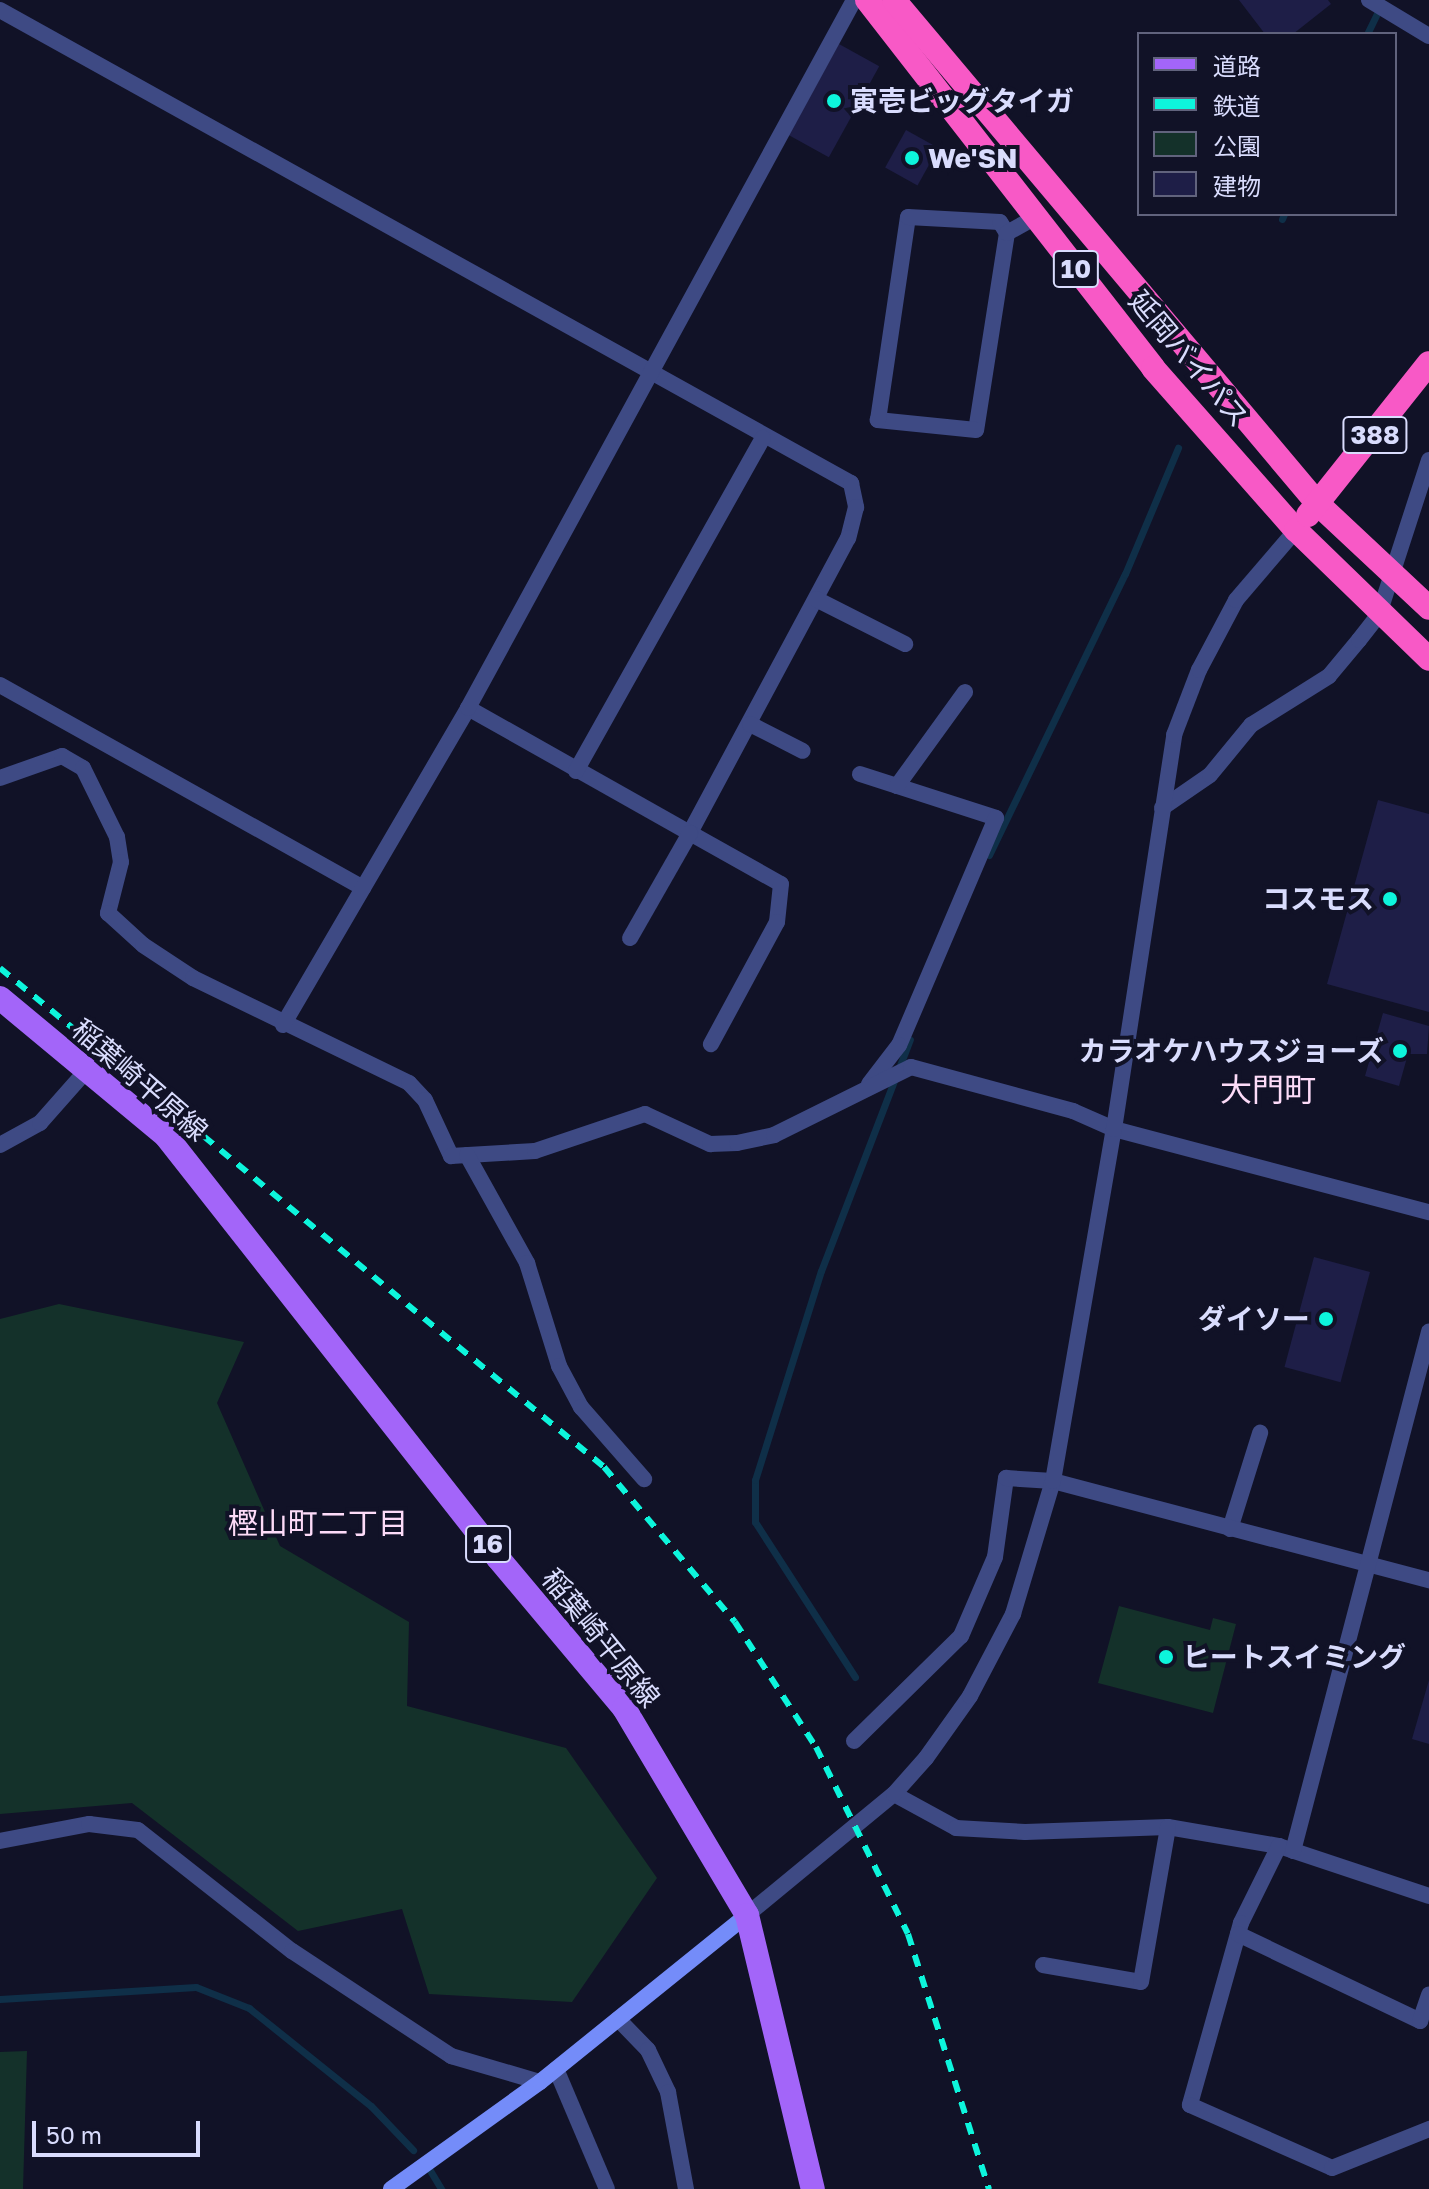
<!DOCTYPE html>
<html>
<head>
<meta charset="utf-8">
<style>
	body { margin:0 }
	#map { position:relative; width:1429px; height:2189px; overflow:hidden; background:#111227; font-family:"Golos Text","Noto Sans JP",sans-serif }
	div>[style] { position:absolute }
	.green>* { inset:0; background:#14312a }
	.stream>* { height:7px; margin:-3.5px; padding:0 3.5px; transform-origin:3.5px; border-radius:3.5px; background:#0f2f48 }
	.building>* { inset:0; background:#1e1e47; transform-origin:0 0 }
	.street>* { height:16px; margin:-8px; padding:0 8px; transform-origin:8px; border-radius:8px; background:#3e4a84 }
	.secondary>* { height:16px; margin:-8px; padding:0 8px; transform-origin:8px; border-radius:8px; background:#748cf9 }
	.primary>* { height:24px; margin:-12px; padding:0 12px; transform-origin:12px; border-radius:12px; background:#a365f9 }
	.highway>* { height:24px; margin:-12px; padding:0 12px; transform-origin:12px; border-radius:12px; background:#f859c6 }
	.rail>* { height:6px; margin-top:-3px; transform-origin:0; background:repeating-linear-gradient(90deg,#0df5dc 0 12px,transparent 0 22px) }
	.dots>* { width:22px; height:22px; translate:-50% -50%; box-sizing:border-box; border:4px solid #111227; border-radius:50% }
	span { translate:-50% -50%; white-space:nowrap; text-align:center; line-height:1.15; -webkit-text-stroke:8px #111227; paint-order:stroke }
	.shield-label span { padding:2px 6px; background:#111227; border:2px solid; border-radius:6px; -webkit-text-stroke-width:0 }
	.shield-label { font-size:26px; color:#d9dcfd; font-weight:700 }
	.poi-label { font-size:28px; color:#d9dcfd; font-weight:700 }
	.left { translate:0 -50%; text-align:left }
	.right { translate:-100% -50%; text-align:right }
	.street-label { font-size:28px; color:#d9dcfd }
	.neighbourhood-label { font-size:30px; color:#fddbf8 }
	.quarter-label { font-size:32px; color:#fddbf8 }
	.legend { position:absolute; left:1137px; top:32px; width:260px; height:184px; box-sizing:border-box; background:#111227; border:2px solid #61637d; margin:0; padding:10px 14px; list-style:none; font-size:24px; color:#d9dcfd }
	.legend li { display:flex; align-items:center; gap:16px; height:40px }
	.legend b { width:40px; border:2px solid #61637d }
	.scale { position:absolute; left:32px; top:2121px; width:168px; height:36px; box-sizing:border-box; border:4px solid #d9dcfd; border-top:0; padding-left:10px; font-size:24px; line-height:28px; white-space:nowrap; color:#d9dcfd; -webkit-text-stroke:6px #111227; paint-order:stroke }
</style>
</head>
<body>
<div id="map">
	<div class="green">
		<div style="clip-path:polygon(59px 1304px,244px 1342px,217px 1403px,280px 1546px,409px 1622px,407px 1706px,566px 1748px,657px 1878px,572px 2002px,429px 1994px,402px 1909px,298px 1931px,132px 1803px,0 1814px,0 1319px)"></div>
		<div style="clip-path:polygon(1119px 1606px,1210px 1630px,1213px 1618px,1236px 1624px,1213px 1713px,1098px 1683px)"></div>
		<div style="clip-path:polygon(27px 2051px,23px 2189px,0 2189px,0 2052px)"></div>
	</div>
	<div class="stream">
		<div style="left:1367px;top:34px;width:30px;rotate:-64deg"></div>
		<div style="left:1282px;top:219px;width:5px;rotate:-68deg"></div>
		<div style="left:989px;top:855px;width:312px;rotate:-64.2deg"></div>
		<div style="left:1125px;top:574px;width:137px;rotate:-67.2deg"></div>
		<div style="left:855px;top:1677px;width:184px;rotate:-122.8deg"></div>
		<div style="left:755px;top:1522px;width:42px;rotate:-90deg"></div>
		<div style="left:755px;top:1480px;width:219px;rotate:-72.5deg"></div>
		<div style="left:821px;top:1271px;width:248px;rotate:-69deg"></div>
		<div style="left:0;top:1999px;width:196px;rotate:-3.5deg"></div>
		<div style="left:196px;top:1987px;width:57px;rotate:21.6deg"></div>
		<div style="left:249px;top:2008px;width:156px;rotate:38.8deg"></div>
		<div style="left:371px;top:2106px;width:61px;rotate:46.3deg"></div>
		<div style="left:428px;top:2167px;width:26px;rotate:59deg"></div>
	</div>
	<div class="building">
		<div style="clip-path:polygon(1239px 0,1328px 0,1331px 4px,1293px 34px,1265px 34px)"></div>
		<div style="left:839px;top:44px;width:46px;height:104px;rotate:29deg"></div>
		<div style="left:906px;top:130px;width:37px;height:43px;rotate:29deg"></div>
		<div style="clip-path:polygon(1378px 800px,1429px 814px,1429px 1012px,1327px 984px)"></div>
		<div style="clip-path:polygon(1383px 1013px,1429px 1026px,1427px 1054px,1408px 1054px,1399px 1086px,1365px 1076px)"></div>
		<div style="left:1314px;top:1257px;width:58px;height:114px;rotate:15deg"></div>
		<div style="clip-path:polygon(1429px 1680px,1429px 1744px,1412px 1739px)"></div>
	</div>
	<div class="street">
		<div style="left:1369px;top:0;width:70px;rotate:31deg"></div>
		<div style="left:0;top:10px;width:974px;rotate:29.07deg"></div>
		<div style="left:851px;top:483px;width:25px;rotate:78deg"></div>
		<div style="left:856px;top:507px;width:32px;rotate:104deg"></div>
		<div style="left:848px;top:538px;width:335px;rotate:118.2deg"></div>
		<div style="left:690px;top:833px;width:104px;rotate:29.3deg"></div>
		<div style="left:781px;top:884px;width:38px;rotate:96deg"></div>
		<div style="left:777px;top:922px;width:139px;rotate:118.4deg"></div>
		<div style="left:1007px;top:233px;width:199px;rotate:98.9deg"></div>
		<div style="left:976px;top:430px;width:99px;rotate:-174.2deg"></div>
		<div style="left:878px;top:420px;width:205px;rotate:-81.6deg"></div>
		<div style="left:908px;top:217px;width:92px;rotate:3.1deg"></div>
		<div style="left:1000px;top:222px;width:13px;rotate:58deg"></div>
		<div style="left:1007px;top:233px;width:33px;rotate:-29deg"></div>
		<div style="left:816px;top:599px;width:100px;rotate:26.8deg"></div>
		<div style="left:0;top:685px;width:416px;rotate:29.2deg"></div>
		<div style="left:468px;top:708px;width:255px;rotate:29.4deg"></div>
		<div style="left:690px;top:833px;width:121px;rotate:119.7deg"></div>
		<div style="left:750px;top:724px;width:59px;rotate:27deg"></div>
		<div style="left:576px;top:771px;width:382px;rotate:-60.7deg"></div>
		<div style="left:860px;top:774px;width:143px;rotate:17.9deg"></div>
		<div style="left:996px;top:818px;width:247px;rotate:113.1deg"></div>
		<div style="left:899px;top:1045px;width:49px;rotate:127.6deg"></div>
		<div style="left:0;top:778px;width:66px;rotate:-19.5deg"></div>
		<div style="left:62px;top:756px;width:24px;rotate:30deg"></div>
		<div style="left:83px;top:768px;width:77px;rotate:63.8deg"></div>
		<div style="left:117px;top:837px;width:25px;rotate:81deg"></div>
		<div style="left:121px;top:862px;width:53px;rotate:104.3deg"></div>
		<div style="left:108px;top:913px;width:47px;rotate:42.4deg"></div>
		<div style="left:143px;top:945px;width:60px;rotate:33.4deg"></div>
		<div style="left:193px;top:978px;width:240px;rotate:25.9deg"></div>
		<div style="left:409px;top:1083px;width:23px;rotate:47deg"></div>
		<div style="left:425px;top:1100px;width:62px;rotate:65.1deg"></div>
		<div style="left:451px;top:1156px;width:84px;rotate:-3.4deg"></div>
		<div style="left:535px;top:1151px;width:116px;rotate:-18.6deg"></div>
		<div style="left:645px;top:1114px;width:72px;rotate:24.8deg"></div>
		<div style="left:710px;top:1144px;width:27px;rotate:-2deg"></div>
		<div style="left:737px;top:1143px;width:38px;rotate:-12deg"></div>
		<div style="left:774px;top:1135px;width:153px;rotate:-26.4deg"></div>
		<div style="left:911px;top:1067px;width:168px;rotate:15.2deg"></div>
		<div style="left:1073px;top:1111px;width:45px;rotate:23.7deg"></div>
		<div style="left:1114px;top:1129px;width:326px;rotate:14.8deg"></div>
		<div style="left:897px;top:786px;width:116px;rotate:-54.1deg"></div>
		<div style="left:1162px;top:808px;width:58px;rotate:-34.5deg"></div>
		<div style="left:1210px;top:775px;width:65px;rotate:-50.6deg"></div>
		<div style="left:1251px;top:725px;width:92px;rotate:-32.1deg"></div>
		<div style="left:1329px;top:676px;width:47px;rotate:-50.2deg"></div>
		<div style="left:1359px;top:640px;width:33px;rotate:-52deg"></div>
		<div style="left:1379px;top:614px;width:162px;rotate:-72deg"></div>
		<div style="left:283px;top:1025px;width:367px;rotate:-59.7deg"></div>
		<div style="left:468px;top:708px;width:806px;rotate:-61.4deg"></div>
		<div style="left:0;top:1145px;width:46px;rotate:-28.8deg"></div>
		<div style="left:40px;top:1123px;width:69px;rotate:-48.5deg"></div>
		<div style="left:467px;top:1155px;width:124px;rotate:60.9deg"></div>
		<div style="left:527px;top:1263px;width:108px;rotate:72.7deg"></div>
		<div style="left:559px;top:1366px;width:47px;rotate:61.8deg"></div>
		<div style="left:581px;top:1407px;width:96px;rotate:48.8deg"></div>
		<div style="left:1230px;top:1529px;width:101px;rotate:-72.6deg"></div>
		<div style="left:854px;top:1741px;width:150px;rotate:-44.5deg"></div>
		<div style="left:961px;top:1636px;width:86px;rotate:-66.7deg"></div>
		<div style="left:995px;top:1557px;width:80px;rotate:-82.1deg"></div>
		<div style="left:1006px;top:1478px;width:47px;rotate:3.7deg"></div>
		<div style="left:1053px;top:1481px;width:389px;rotate:14.8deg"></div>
		<div style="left:894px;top:1794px;width:71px;rotate:28.7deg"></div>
		<div style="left:956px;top:1828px;width:69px;rotate:3.3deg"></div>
		<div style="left:1025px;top:1832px;width:143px;rotate:-2deg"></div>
		<div style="left:1168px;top:1827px;width:113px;rotate:9.7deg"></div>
		<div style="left:1279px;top:1846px;width:158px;rotate:18.4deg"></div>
		<div style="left:0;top:1841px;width:91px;rotate:-10.8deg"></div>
		<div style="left:89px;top:1824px;width:49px;rotate:7deg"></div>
		<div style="left:138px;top:1830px;width:196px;rotate:38.2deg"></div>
		<div style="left:292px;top:1951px;width:191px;rotate:33.4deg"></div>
		<div style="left:451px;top:2056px;width:93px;rotate:16.3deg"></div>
		<div style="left:1279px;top:1846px;width:86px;rotate:116.3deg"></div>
		<div style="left:1241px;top:1923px;width:189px;rotate:105.7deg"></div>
		<div style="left:1190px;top:2105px;width:155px;rotate:23.9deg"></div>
		<div style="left:1332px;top:2168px;width:105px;rotate:-21.9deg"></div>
		<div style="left:1293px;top:1851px;width:537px;rotate:-75.32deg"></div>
		<div style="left:747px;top:1915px;width:190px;rotate:-39.5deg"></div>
		<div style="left:894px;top:1794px;width:48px;rotate:-48.4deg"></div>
		<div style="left:926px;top:1758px;width:76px;rotate:-54.6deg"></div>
		<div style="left:970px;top:1696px;width:93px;rotate:-62.3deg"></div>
		<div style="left:1013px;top:1614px;width:139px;rotate:-73.3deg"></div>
		<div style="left:1053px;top:1481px;width:357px;rotate:-80.2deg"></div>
		<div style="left:1114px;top:1129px;width:399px;rotate:-81.3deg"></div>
		<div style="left:1174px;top:735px;width:70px;rotate:-69deg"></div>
		<div style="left:1199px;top:670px;width:79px;rotate:-62.1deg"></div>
		<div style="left:1236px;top:600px;width:92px;rotate:-49.4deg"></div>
		<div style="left:1238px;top:1934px;width:202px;rotate:25.5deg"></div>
		<div style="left:1420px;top:2021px;width:28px;rotate:-71deg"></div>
		<div style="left:1043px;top:1965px;width:99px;rotate:9.8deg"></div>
		<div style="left:1141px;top:1982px;width:157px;rotate:-80.1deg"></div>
		<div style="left:618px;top:2019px;width:43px;rotate:45.9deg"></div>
		<div style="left:648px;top:2050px;width:47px;rotate:64.5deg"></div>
		<div style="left:668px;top:2092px;width:99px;rotate:79.5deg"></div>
		<div style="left:556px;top:2069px;width:130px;rotate:67deg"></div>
	</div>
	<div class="secondary">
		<div style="left:391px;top:2189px;width:183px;rotate:-35.7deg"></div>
		<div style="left:540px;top:2082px;width:266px;rotate:-38.9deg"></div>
	</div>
	<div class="primary">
		<div style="left:0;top:998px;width:216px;rotate:39.7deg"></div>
		<div style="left:166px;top:1136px;width:537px;rotate:51.81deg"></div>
		<div style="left:498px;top:1558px;width:196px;rotate:50deg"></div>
		<div style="left:624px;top:1708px;width:241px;rotate:59.3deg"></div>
		<div style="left:747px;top:1915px;width:282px;rotate:76.5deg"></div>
	</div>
	<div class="highway">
		<div style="left:867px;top:0;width:466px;rotate:52.1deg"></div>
		<div style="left:1153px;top:368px;width:216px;rotate:48.6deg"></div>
		<div style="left:1296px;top:530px;width:185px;rotate:44.1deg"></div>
		<div style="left:894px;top:0;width:659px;rotate:49.93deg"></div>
		<div style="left:1318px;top:504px;width:152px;rotate:43.1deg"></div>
		<div style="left:1308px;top:515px;width:194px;rotate:-51.5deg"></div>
	</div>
	<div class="rail">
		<div style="left:0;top:968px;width:783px;rotate:39.56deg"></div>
		<div style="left:604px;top:1467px;width:203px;rotate:49.8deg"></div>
		<div style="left:735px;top:1622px;width:149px;rotate:57.1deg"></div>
		<div style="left:816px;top:1747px;width:208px;rotate:63.8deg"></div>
		<div style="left:908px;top:1934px;width:268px;rotate:72.4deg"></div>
	</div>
	<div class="dots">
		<div style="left:834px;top:101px;background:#0df5dc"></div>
		<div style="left:912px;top:158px;background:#0df5dc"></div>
		<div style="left:1390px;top:899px;background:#0df5dc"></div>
		<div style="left:1400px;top:1051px;background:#0df5dc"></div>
		<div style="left:1326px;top:1319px;background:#0df5dc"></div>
		<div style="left:1166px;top:1657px;background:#0df5dc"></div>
	</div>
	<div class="shield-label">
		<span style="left:1076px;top:269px">10</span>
		<span style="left:1375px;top:435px">388</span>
		<span style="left:488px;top:1544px">16</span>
	</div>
	<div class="poi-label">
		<span class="left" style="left:850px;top:101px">寅壱ビッグタイガ</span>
		<span class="left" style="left:928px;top:158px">We'SN</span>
		<span class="right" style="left:1374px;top:899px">コスモス</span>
		<span class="right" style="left:1384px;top:1051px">カラオケハウスジョーズ</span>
		<span class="right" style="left:1310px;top:1319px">ダイソー</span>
		<span class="left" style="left:1182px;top:1657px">ヒートスイミング</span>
	</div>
	<div class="street-label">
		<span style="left:1189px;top:359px;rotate:50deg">延岡バイパス</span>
		<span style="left:140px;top:1080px;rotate:41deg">稲葉崎平原線</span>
		<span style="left:601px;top:1638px;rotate:51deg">稲葉崎平原線</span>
	</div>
	<div class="neighbourhood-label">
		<span style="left:318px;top:1523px">樫山町二丁目</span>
	</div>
	<div class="quarter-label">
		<span style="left:1268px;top:1089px">大門町</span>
	</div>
	<ul class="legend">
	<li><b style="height:10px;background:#a365f9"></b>道路</li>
	<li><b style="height:10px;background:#0df5dc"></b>鉄道</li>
	<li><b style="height:22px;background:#14312a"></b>公園</li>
	<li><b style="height:22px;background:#1e1e47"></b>建物</li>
	</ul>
	<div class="scale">50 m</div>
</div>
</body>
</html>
